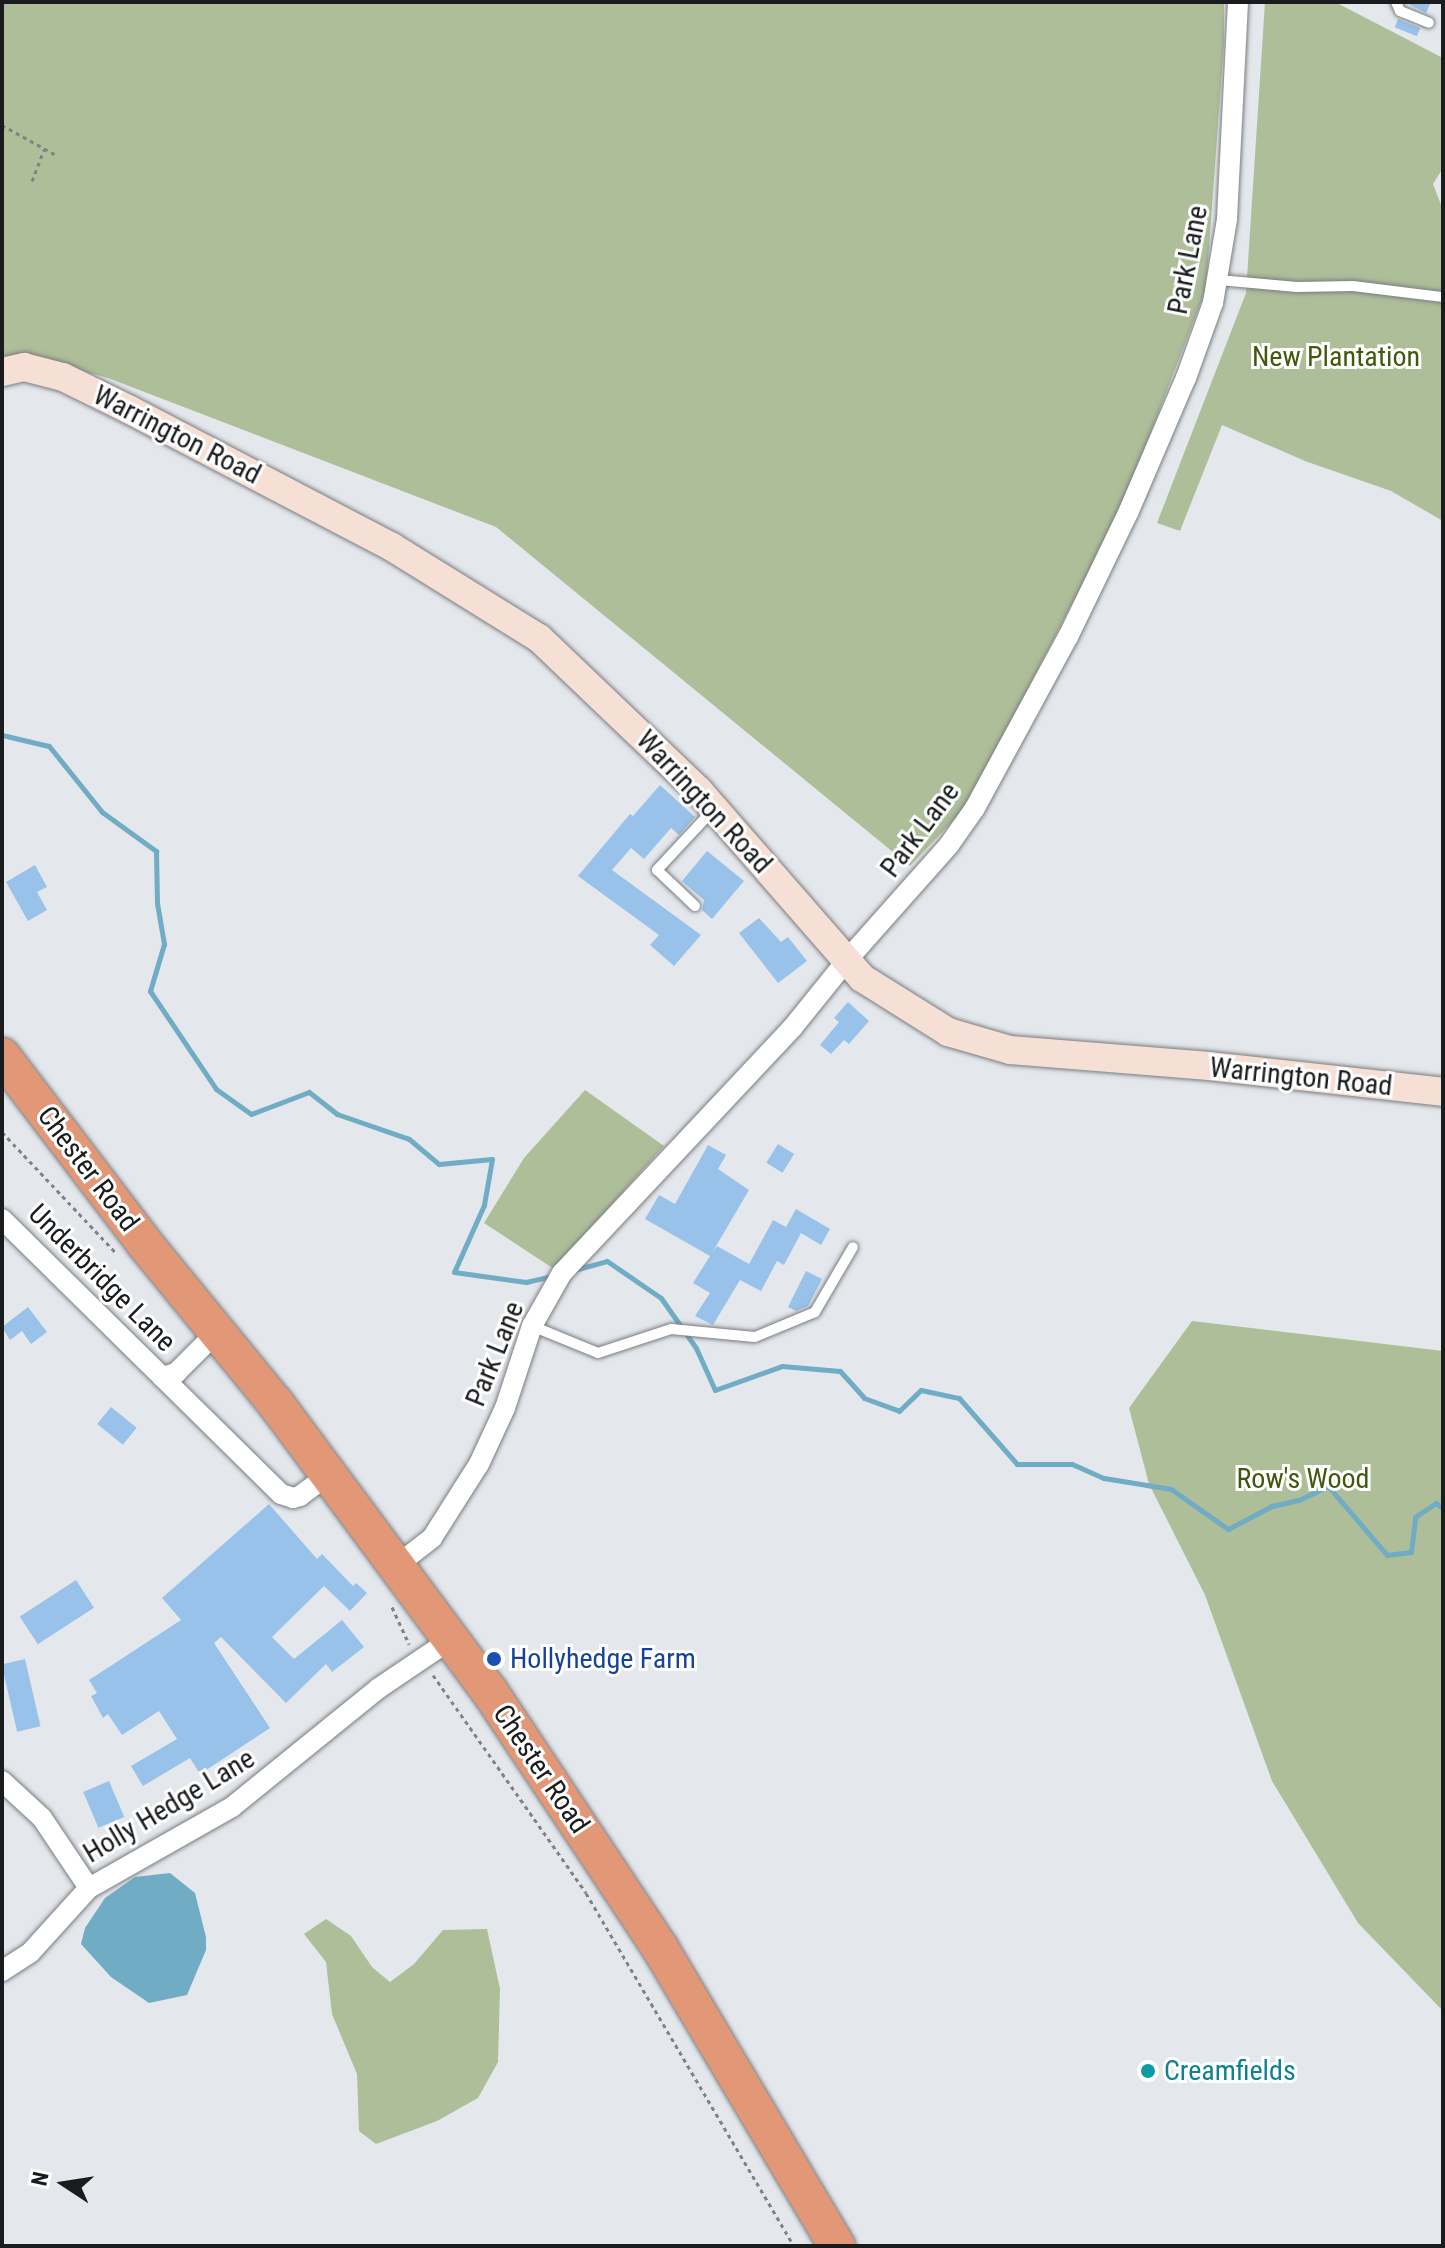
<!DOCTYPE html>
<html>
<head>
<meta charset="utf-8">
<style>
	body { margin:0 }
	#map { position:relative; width:1445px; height:2248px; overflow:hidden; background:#e4e8ec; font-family:"Roboto Condensed",sans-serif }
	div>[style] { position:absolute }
	.green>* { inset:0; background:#aebe98 }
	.water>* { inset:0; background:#70acc4 }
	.stream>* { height:5px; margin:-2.5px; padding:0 2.5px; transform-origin:2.5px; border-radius:2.5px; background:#70acc4 }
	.building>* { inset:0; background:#98c2e9; transform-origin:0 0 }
	.path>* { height:3px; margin-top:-1.5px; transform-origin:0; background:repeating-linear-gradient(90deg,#808385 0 4px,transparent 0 8px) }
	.roads { filter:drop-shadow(0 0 2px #7a7d80) drop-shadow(0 0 2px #7a7d80) }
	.lane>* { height:10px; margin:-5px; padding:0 5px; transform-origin:5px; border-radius:5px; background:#fff }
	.street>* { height:20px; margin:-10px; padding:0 10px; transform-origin:10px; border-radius:10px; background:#fff }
	.secondary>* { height:28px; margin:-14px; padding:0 14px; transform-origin:14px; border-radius:14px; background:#f6e0d6 }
	.highway>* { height:36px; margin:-18px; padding:0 18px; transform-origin:18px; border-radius:18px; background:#e29877 }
	.dots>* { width:22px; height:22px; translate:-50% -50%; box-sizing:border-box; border:4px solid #fff; border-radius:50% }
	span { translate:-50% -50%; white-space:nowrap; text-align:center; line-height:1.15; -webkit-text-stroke:6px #fff; paint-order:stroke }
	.street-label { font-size:28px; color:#191b1c }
	.park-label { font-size:28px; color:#41580d }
	.transit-label { font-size:28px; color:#164399 }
	.left { translate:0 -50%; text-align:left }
	.culture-label { font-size:28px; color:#0d838f }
	.frame { position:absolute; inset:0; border:4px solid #191b1c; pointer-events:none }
	.north { position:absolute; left:24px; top:2144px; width:80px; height:80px; -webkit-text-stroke:6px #fff; paint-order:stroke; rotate:282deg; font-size:22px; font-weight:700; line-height:32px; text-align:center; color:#191b1c }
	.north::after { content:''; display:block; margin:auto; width:28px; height:36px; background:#191b1c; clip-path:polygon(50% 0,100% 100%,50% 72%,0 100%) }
</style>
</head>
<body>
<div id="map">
	<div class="green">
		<div style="clip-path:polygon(2px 2px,1224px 2px,1224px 42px,1206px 289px,1122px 507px,968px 805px,910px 866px,496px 527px,108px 378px,27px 356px,2px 360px)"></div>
		<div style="clip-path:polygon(1265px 2px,1335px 2px,1443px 58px,1443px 168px,1433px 184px,1443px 210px,1443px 521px,1391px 491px,1305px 461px,1222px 425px,1180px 531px,1157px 523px,1246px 293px)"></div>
		<div style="clip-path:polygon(585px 1090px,664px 1146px,554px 1269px,484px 1223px,524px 1158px)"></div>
		<div style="clip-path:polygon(1192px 1321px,1443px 1351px,1443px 2011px,1358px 1923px,1272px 1781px,1205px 1595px,1149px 1484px,1129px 1408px)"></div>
		<div style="clip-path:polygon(326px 1919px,351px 1936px,372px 1967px,390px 1982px,414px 1964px,443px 1930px,487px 1929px,500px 1989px,498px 2062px,478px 2098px,437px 2121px,376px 2144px,359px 2131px,357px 2074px,332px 2014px,326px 1962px,304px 1934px)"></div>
	</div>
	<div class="water">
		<div style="clip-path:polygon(170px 1873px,195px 1893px,206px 1937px,206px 1950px,187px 1995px,149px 2003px,111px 1977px,81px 1944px,85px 1928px,105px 1898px,135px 1877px)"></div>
	</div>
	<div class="stream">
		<div style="left:2px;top:735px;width:48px;rotate:13.2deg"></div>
		<div style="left:49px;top:746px;width:85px;rotate:51.2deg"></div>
		<div style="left:102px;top:812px;width:67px;rotate:35.8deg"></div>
		<div style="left:156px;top:851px;width:52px;rotate:88.9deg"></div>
		<div style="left:157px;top:903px;width:42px;rotate:80.3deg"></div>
		<div style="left:164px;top:944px;width:49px;rotate:106.6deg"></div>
		<div style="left:150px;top:991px;width:118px;rotate:56deg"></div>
		<div style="left:216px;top:1089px;width:43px;rotate:35.5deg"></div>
		<div style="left:251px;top:1114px;width:62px;rotate:-20.8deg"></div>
		<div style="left:309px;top:1092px;width:36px;rotate:38deg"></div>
		<div style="left:337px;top:1114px;width:76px;rotate:19.1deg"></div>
		<div style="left:409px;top:1139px;width:39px;rotate:40deg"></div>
		<div style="left:439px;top:1164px;width:53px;rotate:-5.4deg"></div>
		<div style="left:492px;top:1159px;width:47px;rotate:99.9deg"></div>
		<div style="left:484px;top:1205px;width:73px;rotate:114.1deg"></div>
		<div style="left:454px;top:1272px;width:73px;rotate:7.9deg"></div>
		<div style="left:526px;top:1282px;width:27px;rotate:-13deg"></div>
		<div style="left:574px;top:1270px;width:34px;rotate:-15deg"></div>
		<div style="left:607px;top:1261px;width:65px;rotate:34.4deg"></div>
		<div style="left:661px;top:1298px;width:61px;rotate:55deg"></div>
		<div style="left:696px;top:1348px;width:46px;rotate:65.7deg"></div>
		<div style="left:715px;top:1390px;width:71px;rotate:-19.7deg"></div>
		<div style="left:782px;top:1366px;width:58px;rotate:4.9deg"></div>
		<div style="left:840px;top:1371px;width:36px;rotate:48deg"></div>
		<div style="left:864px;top:1398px;width:37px;rotate:20deg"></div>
		<div style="left:899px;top:1411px;width:30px;rotate:-44deg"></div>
		<div style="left:921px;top:1390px;width:39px;rotate:12deg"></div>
		<div style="left:959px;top:1398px;width:88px;rotate:48.7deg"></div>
		<div style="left:1017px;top:1464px;width:55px"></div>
		<div style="left:1072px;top:1464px;width:35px;rotate:24deg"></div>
		<div style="left:1104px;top:1478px;width:68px;rotate:9.3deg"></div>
		<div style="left:1171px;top:1489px;width:70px;rotate:35.1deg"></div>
		<div style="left:1228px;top:1529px;width:50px;rotate:-27.6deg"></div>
		<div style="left:1272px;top:1506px;width:28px;rotate:-13deg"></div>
		<div style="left:1299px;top:1500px;width:32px;rotate:-26deg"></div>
		<div style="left:1328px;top:1486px;width:91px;rotate:49.5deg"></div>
		<div style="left:1387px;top:1555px;width:24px;rotate:-7deg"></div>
		<div style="left:1411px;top:1552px;width:35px;rotate:-83deg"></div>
		<div style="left:1415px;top:1517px;width:25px;rotate:-34deg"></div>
		<div style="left:1436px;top:1503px;width:9px;rotate:36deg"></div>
	</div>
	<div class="building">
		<div style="clip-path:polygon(1405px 2px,1431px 2px,1426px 13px)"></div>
		<div style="left:1398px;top:19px;width:24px;height:9px;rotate:22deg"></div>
		<div style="clip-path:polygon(660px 785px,695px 817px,679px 835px,671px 828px,644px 859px,631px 848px,612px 870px,701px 935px,674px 966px,650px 945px,659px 935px,578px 876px,630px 814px,633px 816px)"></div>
		<div style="clip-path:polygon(707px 851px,744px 881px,712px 919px,702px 910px,704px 900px,682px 881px)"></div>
		<div style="clip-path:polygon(35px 865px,47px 887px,37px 892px,47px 910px,28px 921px,6px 882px)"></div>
		<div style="clip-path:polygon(759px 918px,781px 942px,788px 937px,807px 961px,778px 983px,739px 933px)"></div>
		<div style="clip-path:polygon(848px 1002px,869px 1021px,849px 1044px,844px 1040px,831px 1054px,820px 1045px,839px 1022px,834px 1018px)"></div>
		<div style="left:778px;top:1144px;width:19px;height:22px;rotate:32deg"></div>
		<div style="clip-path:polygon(708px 1145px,726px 1155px,718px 1169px,749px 1190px,712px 1253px,717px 1246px,749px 1264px,773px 1220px,786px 1227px,796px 1209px,830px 1229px,821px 1245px,801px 1233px,784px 1265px,777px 1261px,761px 1291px,740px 1280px,713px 1325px,695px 1316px,710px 1293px,693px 1283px,710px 1256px,645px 1219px,659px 1195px,675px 1204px)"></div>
		<div style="clip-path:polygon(806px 1271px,822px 1279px,808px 1306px,796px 1311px,788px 1307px)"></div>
		<div style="clip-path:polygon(28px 1307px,47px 1332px,31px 1344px,22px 1331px,10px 1340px,2px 1327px)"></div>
		<div style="left:111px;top:1407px;width:33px;height:22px;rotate:39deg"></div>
		<div style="clip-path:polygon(269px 1504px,317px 1559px,322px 1554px,353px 1586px,356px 1583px,367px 1593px,350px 1611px,324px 1586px,272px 1637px,294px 1659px,342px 1620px,364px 1647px,332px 1672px,326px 1664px,286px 1703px,221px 1637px,214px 1643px,270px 1728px,200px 1774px,190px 1758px,143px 1786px,131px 1766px,177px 1739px,159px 1711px,122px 1735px,108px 1714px,103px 1718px,91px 1696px,97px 1693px,89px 1680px,181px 1620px,162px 1598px)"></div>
		<div style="left:76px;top:1580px;width:33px;height:67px;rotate:57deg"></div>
		<div style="left:25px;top:1659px;width:69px;height:24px;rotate:77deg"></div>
		<div style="left:109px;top:1781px;width:39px;height:28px;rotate:67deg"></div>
	</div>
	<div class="path">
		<div style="left:2px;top:125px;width:60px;rotate:29.1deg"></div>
		<div style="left:32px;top:181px;width:34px;rotate:-69deg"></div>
		<div style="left:2px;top:1132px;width:165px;rotate:46.7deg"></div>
		<div style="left:392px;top:1607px;width:41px;rotate:65.3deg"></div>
		<div style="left:433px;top:1675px;width:266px;rotate:54.9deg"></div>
		<div style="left:586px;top:1893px;width:410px;rotate:59.5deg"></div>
	</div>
	<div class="roads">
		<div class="lane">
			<div style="left:1396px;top:2px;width:10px;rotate:66deg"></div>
			<div style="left:1400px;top:11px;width:31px;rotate:22deg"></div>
			<div style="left:1219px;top:280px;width:78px;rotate:5.1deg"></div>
			<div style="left:1297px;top:287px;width:56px;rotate:-1deg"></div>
			<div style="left:1353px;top:286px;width:91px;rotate:7deg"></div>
			<div style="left:695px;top:906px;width:52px;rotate:-136.5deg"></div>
			<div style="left:657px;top:870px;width:82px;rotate:-47deg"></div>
			<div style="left:532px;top:1326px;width:71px;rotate:22.2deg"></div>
			<div style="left:598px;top:1353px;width:77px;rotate:-18.2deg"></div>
			<div style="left:671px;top:1329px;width:84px;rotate:5.4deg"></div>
			<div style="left:755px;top:1337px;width:65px;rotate:-22.6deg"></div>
			<div style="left:815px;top:1312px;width:75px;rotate:-59.7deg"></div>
		</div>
		<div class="street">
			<div style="left:2px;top:1219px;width:392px;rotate:44.6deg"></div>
			<div style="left:281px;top:1494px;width:13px;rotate:18deg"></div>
			<div style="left:293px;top:1498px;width:7px;rotate:-16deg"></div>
			<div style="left:300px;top:1496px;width:36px;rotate:-37deg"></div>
			<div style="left:162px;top:1377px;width:15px;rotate:-16deg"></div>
			<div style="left:176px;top:1373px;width:57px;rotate:-45deg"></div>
			<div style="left:396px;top:1566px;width:46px;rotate:-37.9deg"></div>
			<div style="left:432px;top:1538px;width:88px;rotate:-57.6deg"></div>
			<div style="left:479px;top:1464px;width:62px;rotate:-65.1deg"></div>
			<div style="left:505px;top:1408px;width:86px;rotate:-71.8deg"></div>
			<div style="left:532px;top:1326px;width:61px;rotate:-60.5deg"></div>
			<div style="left:562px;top:1273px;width:337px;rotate:-46.8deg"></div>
			<div style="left:793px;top:1027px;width:86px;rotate:-51.1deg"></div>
			<div style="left:847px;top:960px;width:154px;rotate:-48.4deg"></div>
			<div style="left:949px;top:845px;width:45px;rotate:-54.9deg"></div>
			<div style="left:975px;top:808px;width:195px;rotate:-61.5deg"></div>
			<div style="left:1068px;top:637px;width:138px;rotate:-64.2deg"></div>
			<div style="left:1128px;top:513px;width:147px;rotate:-66.8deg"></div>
			<div style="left:1186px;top:378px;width:80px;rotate:-70.2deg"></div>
			<div style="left:1213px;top:303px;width:85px;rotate:-80.5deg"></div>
			<div style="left:1227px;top:219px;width:217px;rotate:-87.1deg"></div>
			<div style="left:2px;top:1781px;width:54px;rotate:42.8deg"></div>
			<div style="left:42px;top:1818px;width:84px;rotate:56.1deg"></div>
			<div style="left:2px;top:1971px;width:33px;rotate:-33deg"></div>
			<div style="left:30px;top:1953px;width:88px;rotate:-47.8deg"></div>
			<div style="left:89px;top:1888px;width:164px;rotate:-29.5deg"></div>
			<div style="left:232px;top:1807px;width:189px;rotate:-39deg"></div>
			<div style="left:379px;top:1688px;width:86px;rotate:-34.1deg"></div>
		</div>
		<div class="secondary">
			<div style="left:2px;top:372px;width:23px;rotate:-13deg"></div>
			<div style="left:24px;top:367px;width:40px;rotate:14.4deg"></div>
			<div style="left:63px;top:377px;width:75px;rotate:26.2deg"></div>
			<div style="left:130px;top:410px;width:296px;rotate:27.6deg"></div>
			<div style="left:392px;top:547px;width:173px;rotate:31.8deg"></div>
			<div style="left:539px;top:638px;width:221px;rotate:43.7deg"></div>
			<div style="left:699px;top:791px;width:248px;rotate:48.9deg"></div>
			<div style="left:862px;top:978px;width:102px;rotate:32.1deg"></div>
			<div style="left:948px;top:1032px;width:65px;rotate:16.2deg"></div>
			<div style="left:1010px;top:1050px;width:200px;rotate:4.6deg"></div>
			<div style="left:1209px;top:1066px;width:235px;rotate:6.3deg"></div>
		</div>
		<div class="highway">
			<div style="left:2px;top:1056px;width:236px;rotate:52.7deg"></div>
			<div style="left:145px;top:1244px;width:207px;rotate:50.7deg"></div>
			<div style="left:276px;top:1404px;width:359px;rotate:53.4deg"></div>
			<div style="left:490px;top:1692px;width:307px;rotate:56.4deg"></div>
			<div style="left:660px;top:1948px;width:347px;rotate:59.3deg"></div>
		</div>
	</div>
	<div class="dots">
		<div style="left:494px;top:1659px;background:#1a4fb4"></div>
		<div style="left:1148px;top:2071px;background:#0f9aa8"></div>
	</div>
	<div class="street-label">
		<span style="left:1188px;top:260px;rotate:-79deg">Park Lane</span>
		<span style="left:177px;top:435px;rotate:27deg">Warrington Road</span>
		<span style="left:704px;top:802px;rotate:47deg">Warrington Road</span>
		<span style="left:920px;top:830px;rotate:-53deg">Park Lane</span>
		<span style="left:1301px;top:1077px;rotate:6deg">Warrington Road</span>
		<span style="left:88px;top:1169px;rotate:53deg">Chester Road</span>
		<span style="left:102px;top:1278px;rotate:45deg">Underbridge Lane</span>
		<span style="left:495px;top:1354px;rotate:-68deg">Park Lane</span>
		<span style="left:541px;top:1769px;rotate:56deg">Chester Road</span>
		<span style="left:169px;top:1806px;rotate:-31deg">Holly Hedge Lane</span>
	</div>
	<div class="park-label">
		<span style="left:1336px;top:357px">New Plantation</span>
		<span style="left:1303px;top:1479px">Row's Wood</span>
	</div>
	<div class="transit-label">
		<span class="left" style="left:510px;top:1659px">Hollyhedge Farm</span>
	</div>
	<div class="culture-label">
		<span class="left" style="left:1164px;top:2071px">Creamfields</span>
	</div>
	<div class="frame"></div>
	<div class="north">N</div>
</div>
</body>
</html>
